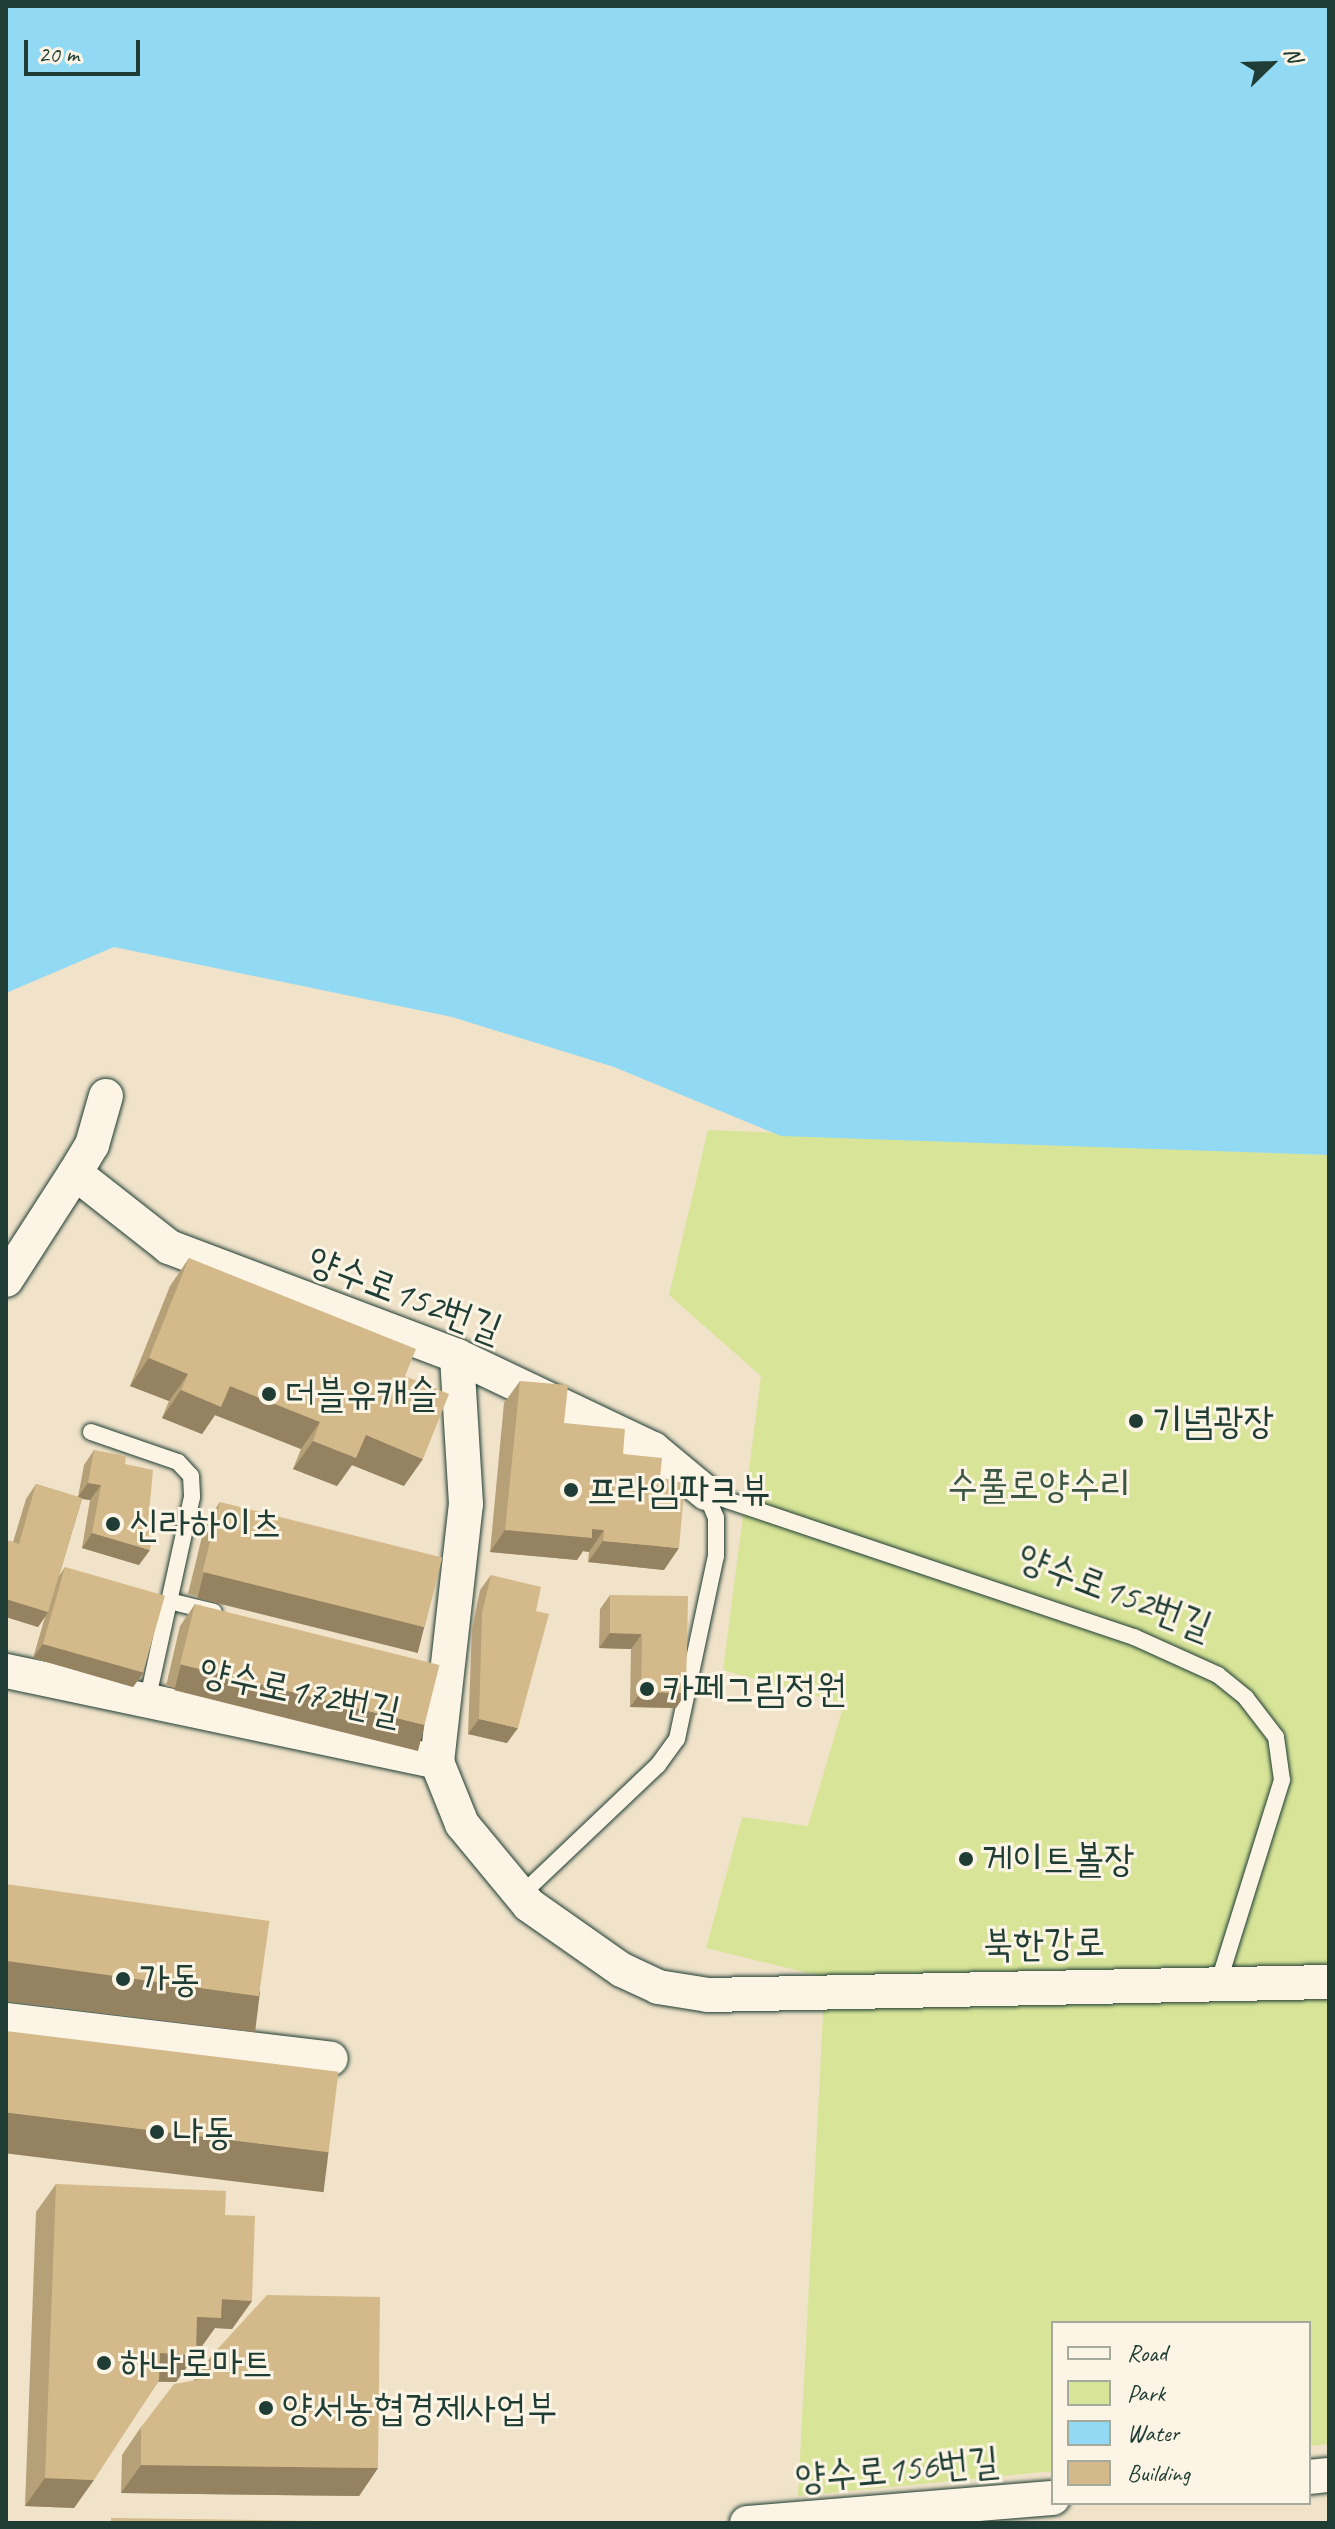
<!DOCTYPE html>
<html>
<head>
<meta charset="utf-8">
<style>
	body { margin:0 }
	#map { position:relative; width:1335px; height:2529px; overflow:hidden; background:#f0e3ca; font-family:Caveat,"Poor Story",sans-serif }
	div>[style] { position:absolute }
	.green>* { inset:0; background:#d8e598 }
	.water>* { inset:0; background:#92d9f4 }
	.roads { filter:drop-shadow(0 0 2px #1f3d34) drop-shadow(0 0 2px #1f3d34) }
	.service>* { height:16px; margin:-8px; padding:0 8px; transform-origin:8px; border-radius:8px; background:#fcf5e5 }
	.minor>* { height:34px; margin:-17px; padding:0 17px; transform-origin:17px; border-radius:17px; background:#fcf5e5 }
	.wall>* { inset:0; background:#b6a077 }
	.shaded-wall>* { inset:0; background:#948261; transform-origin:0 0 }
	.building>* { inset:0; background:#d4ba8a; transform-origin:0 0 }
	.dots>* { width:22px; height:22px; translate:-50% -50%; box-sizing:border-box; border:4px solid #fcf5e5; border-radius:50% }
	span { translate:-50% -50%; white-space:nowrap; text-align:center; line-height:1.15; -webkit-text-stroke:6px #fcf5e5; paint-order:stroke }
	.street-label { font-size:38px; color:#1f3d34 }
	.poi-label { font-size:38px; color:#1f3d34 }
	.left { translate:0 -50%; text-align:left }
	.park-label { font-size:38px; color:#3b5643 }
	.frame { position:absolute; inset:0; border:8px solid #1f3d34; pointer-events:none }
	.legend { position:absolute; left:1051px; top:2321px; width:260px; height:184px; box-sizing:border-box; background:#fcf5e5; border:2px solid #a4ab9e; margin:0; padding:10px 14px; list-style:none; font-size:24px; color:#1f3d34 }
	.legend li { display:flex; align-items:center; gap:16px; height:40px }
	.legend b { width:40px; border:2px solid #a4ab9e }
	.north { position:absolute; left:1231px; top:24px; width:80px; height:80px; -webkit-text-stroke:6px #fcf5e5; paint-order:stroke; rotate:67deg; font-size:22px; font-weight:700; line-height:32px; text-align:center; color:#1f3d34 }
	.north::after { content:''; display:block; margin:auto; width:28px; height:36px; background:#1f3d34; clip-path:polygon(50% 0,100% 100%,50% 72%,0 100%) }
	.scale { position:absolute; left:24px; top:40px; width:116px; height:36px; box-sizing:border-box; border:4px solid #1f3d34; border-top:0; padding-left:10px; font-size:24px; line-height:28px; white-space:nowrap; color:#1f3d34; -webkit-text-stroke:6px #fcf5e5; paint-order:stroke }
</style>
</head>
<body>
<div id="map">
	<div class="green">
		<div style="clip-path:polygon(708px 1130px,1329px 1155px,1329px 2444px,1309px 2446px,1309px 2323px,1053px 2323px,1053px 2471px,798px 2496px,825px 1977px,706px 1948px,742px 1817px,808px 1826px,844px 1704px,723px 1670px,761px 1376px,669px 1295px)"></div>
	</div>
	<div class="water">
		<div style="clip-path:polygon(6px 6px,1329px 6px,1329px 1155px,781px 1136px,614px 1067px,452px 1017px,114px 947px,6px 993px)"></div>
	</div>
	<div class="roads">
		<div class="service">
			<div style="left:91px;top:1432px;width:92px;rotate:19deg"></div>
			<div style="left:178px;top:1462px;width:19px;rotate:47deg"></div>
			<div style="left:191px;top:1476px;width:21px;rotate:87deg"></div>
			<div style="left:192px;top:1497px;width:210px;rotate:102.4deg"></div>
			<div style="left:706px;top:1493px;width:452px;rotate:18.6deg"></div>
			<div style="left:1134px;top:1637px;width:92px;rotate:24.3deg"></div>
			<div style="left:1218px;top:1675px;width:36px;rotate:39deg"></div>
			<div style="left:1246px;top:1698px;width:49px;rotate:52.4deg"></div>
			<div style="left:1276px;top:1737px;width:43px;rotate:82.1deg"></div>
			<div style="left:1282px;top:1780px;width:211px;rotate:107.4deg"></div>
			<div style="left:169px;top:1601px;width:46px;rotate:13.7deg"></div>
			<div style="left:521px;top:1895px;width:189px;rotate:-43.5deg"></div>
			<div style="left:658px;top:1765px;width:32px;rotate:-54deg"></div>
			<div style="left:677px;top:1739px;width:187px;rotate:-78deg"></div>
			<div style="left:716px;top:1556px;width:38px;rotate:-90deg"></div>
			<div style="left:716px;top:1518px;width:27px;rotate:-112deg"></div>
		</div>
		<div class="minor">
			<div style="left:75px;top:1173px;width:33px;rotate:-59deg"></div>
			<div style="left:92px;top:1145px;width:51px;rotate:-74.1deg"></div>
			<div style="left:6px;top:1280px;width:127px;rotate:-57.2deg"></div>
			<div style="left:75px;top:1173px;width:120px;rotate:38.2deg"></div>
			<div style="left:169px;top:1247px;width:308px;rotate:20.7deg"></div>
			<div style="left:457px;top:1356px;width:217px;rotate:25.4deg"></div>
			<div style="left:653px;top:1449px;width:69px;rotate:39.7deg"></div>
			<div style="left:6px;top:1671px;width:441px;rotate:11.9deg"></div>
			<div style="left:437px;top:1762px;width:67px;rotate:68deg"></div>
			<div style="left:462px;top:1824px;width:105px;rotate:50.4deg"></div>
			<div style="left:529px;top:1905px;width:113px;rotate:35deg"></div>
			<div style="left:622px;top:1970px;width:40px;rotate:25deg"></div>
			<div style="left:658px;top:1987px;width:51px;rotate:9.1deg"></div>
			<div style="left:708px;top:1995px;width:621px;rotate:-1.2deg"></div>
			<div style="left:437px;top:1762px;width:260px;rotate:-83.6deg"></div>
			<div style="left:466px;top:1504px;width:148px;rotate:-93.5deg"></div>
			<div style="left:6px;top:2020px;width:327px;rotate:6.8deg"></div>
			<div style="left:1309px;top:2477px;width:20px;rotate:-6deg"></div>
			<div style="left:747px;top:2523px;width:307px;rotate:-4.7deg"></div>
		</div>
	</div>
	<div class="wall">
		<div style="clip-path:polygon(189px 1258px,405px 1376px,404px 1486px,352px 1465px,337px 1486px,293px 1469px,301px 1449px,215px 1415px,202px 1434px,162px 1418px,169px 1401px,130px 1386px,170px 1286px)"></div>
		<div style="clip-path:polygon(520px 1381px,564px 1423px,623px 1454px,660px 1478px,664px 1570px,588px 1562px,589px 1552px,583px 1551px,577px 1560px,490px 1552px,504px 1403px)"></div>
		<div style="clip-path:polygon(94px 1450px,125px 1464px,148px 1523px,139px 1565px,82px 1548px,90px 1500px,82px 1499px,59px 1576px,65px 1567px,144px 1672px,133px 1687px,33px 1658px,45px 1617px,38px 1627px,6px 1617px,6px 1540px,13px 1542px,26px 1499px,36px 1484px,78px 1497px,84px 1465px)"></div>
		<div style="clip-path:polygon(220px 1502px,424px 1628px,409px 1649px,188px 1594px,205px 1524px)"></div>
		<div style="clip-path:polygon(491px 1575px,507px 1743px,468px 1734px,472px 1628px,480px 1590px)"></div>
		<div style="clip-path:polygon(610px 1595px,686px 1693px,676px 1708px,630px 1707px,631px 1649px,599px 1648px,600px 1609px)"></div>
		<div style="clip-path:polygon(195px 1604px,410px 1745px,166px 1686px,180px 1626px)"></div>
		<div style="clip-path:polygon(56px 2184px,225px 2215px,252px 2301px,232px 2329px,215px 2328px,202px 2346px,196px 2346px,176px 2382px,158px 2382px,74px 2508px,25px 2506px,36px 2212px)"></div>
		<div style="clip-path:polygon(212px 2355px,378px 2468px,359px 2496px,121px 2493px,122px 2455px,141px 2427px,194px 2380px)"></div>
	</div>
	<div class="shaded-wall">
		<div style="clip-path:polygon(149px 1358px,188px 1374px,169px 1401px,130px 1386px)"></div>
		<div style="clip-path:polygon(230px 1386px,320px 1422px,301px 1449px,215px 1415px,202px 1434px,162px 1418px,181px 1390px)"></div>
		<div style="clip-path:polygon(366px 1435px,423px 1459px,404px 1486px,352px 1465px,337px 1486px,293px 1469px,313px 1441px)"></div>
		<div style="clip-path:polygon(88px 1483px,101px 1485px,90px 1500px,77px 1498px)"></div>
		<div style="clip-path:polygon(592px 1529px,604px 1530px,589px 1552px,583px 1551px,577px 1560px,490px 1552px,505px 1530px)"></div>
		<div style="clip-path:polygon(92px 1533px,150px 1550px,139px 1565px,82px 1548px)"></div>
		<div style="clip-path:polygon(603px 1541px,679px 1548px,664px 1570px,588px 1562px)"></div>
		<div style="left:204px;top:1572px;width:227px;height:27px;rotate:14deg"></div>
		<div style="clip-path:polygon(6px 1599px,48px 1612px,38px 1627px,6px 1617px)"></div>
		<div style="clip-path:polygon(610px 1633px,642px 1634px,631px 1649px,599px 1648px)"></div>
		<div style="clip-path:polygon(43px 1644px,144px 1672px,133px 1687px,33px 1658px)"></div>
		<div style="left:181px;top:1664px;width:251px;height:27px;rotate:14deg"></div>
		<div style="clip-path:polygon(641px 1692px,686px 1693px,676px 1708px,630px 1707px)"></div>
		<div style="clip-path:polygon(479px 1719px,518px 1728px,507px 1743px,468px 1734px)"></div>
		<div style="left:6px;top:1960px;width:256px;height:41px;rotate:7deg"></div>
		<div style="left:6px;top:2112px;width:325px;height:41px;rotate:7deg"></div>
		<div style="clip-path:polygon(222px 2299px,252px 2301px,232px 2329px,215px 2328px,202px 2346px,177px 2345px,197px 2317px)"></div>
		<div style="clip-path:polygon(160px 2353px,196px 2355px,176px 2382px,141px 2381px)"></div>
		<div style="clip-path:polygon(141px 2465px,378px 2468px,359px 2496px,121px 2493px)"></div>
		<div style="clip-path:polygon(45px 2478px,94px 2480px,74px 2508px,25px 2506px)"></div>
	</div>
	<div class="building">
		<div style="clip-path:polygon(189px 1258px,416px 1349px,405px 1376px,449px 1394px,423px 1459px,366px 1435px,356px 1458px,313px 1441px,320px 1422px,230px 1386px,221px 1407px,181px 1390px,188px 1374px,149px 1358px)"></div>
		<div style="clip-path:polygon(520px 1381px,568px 1385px,564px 1423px,625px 1429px,623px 1454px,662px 1458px,660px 1478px,685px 1481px,679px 1548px,603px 1541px,604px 1530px,592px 1529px,592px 1538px,505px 1530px)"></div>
		<div style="clip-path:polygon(94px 1450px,126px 1456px,125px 1464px,153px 1470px,148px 1523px,154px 1525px,150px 1550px,92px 1533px,101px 1485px,88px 1483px)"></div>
		<div style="clip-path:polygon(36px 1484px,82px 1498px,48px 1612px,6px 1599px,6px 1540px,19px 1544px)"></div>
		<div style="left:220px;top:1502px;width:229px;height:72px;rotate:14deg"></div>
		<div style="left:65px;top:1567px;width:104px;height:80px;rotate:16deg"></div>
		<div style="clip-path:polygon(491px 1575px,541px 1587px,536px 1611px,549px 1614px,518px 1728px,479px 1719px,482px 1613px)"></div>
		<div style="clip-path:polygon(610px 1595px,688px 1596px,686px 1693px,641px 1692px,642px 1634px,610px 1633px)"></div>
		<div style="left:195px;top:1604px;width:252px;height:62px;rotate:14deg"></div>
		<div style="left:6px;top:1884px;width:266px;height:76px;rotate:8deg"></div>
		<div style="left:6px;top:2031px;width:335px;height:81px;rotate:7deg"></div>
		<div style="clip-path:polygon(56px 2184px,226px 2191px,225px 2215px,255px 2216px,252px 2301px,222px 2299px,221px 2318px,197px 2317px,196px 2355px,160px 2353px,159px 2380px,94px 2480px,45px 2478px)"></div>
		<div style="clip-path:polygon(267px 2295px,380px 2297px,378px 2468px,141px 2465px,141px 2427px,174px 2384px,209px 2378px,212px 2355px)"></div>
		<div style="clip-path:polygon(111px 2518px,384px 2522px,384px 2523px,111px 2523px)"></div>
	</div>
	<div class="dots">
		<div style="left:269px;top:1394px;background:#1f3d34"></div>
		<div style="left:1136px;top:1421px;background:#1f3d34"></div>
		<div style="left:571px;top:1490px;background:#1f3d34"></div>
		<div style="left:113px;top:1524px;background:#1f3d34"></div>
		<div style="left:647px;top:1689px;background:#1f3d34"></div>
		<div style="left:966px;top:1859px;background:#1f3d34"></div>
		<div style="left:123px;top:1979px;background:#1f3d34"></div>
		<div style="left:157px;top:2132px;background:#1f3d34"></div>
		<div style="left:104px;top:2363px;background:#1f3d34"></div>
		<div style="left:266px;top:2408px;background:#1f3d34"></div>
	</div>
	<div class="street-label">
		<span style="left:405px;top:1294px;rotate:21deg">양수로152번길</span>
		<span style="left:1115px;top:1591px;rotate:21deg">양수로152번길</span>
		<span style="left:300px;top:1691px;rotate:12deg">양수로172번길</span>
		<span style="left:1044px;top:1943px;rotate:-1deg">북한강로</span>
		<span style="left:897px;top:2469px;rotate:-5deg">양수로156번길</span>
	</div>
	<div class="poi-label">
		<span class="left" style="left:285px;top:1394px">더블유캐슬</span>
		<span class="left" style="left:1152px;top:1421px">기념광장</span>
		<span class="left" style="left:587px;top:1490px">프라임파크뷰</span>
		<span class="left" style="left:129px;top:1524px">신라하이츠</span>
		<span class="left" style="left:663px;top:1689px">카페그림정원</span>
		<span class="left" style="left:982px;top:1859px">게이트볼장</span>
		<span class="left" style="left:139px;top:1979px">가동</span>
		<span class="left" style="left:173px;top:2132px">나동</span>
		<span class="left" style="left:120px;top:2363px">하나로마트</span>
		<span class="left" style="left:282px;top:2408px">양서농협경제사업부</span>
	</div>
	<div class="park-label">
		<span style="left:1039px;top:1485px">수풀로양수리</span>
	</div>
	<div class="frame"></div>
	<ul class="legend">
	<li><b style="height:10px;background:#fcf5e5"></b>Road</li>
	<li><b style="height:22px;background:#d8e598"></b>Park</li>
	<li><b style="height:22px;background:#92d9f4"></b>Water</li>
	<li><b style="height:22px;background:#d4ba8a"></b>Building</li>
	</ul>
	<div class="north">N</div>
	<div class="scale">20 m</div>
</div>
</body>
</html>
